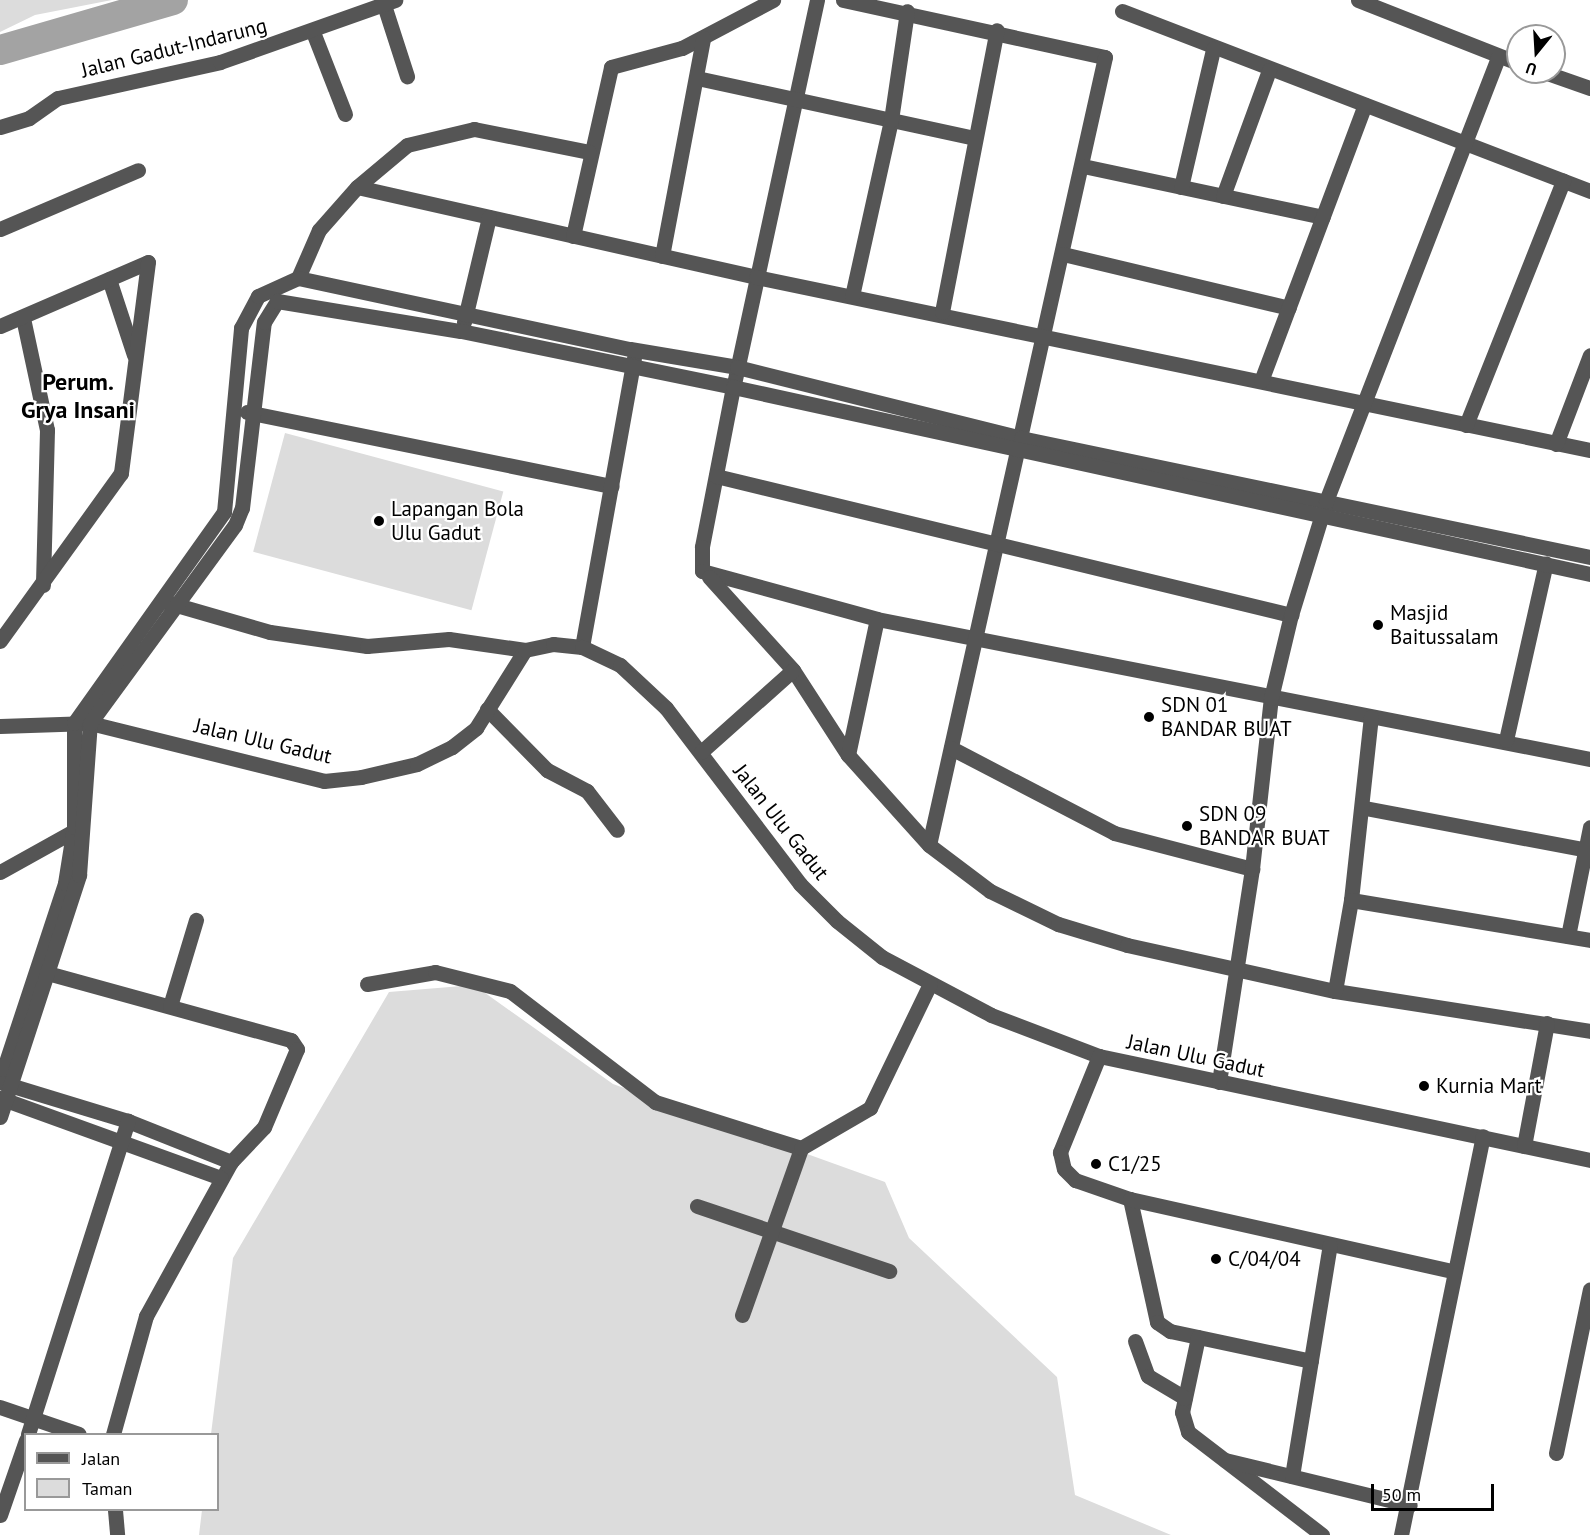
<!DOCTYPE html>
<html>
<head>
<meta charset="utf-8">
<style>
	body { margin:0 }
	#map { position:relative; width:1590px; height:1535px; overflow:hidden; background:#fff; font-family:"PT Sans",sans-serif }
	div>[style] { position:absolute }
	.green>* { inset:0; background:#dcdcdc; transform-origin:0 0 }
	.river>* { height:30px; margin:-15px; padding:0 15px; transform-origin:15px; border-radius:15px; background:#a3a3a3 }
	.minor>* { height:15px; margin:-7.5px; padding:0 7.5px; transform-origin:7.5px; border-radius:7.5px; background:#555 }
	.dots>* { width:16px; height:16px; translate:-50% -50%; box-sizing:border-box; border:3px solid #fff; border-radius:50% }
	span { translate:-50% -50%; white-space:nowrap; text-align:center; line-height:1.15; -webkit-text-stroke:4.5px #fff; paint-order:stroke }
	.street-label { font-size:21px; color:#000 }
	.poi-label { font-size:21px; color:#000 }
	.left { translate:0 -50%; text-align:left }
	.quarter-label { font-size:24px; color:#000; font-weight:700 }
	.legend { position:absolute; left:24px; top:1433px; width:195px; height:78px; box-sizing:border-box; background:#fff; border:2px solid #999; margin:0; padding:8px 10px; list-style:none; font-size:18px; color:#000 }
	.legend li { display:flex; align-items:center; gap:12px; height:30px }
	.legend b { width:30px; border:2px solid #999 }
	.north { position:absolute; left:1506px; top:24px; width:60px; height:60px; box-sizing:border-box; background:#fff; border:2px solid #999; border-radius:50%; rotate:198deg; font-size:16px; font-weight:700; line-height:24px; text-align:center; color:#000 }
	.north::after { content:''; display:block; margin:auto; width:21px; height:27px; background:#000; clip-path:polygon(50% 0,100% 100%,50% 72%,0 100%) }
	.scale { position:absolute; left:1371px; top:1484px; width:123px; height:27px; box-sizing:border-box; border:3px solid #000; border-top:0; padding-left:8px; font-size:18px; line-height:21px; white-space:nowrap; color:#000; -webkit-text-stroke:4px #fff; paint-order:stroke }
</style>
</head>
<body>
<div id="map">
	<div class="green">
		<div style="clip-path:polygon(0 0,112px 0,35px 15px,0 32px)"></div>
		<div style="left:285px;top:433px;width:226px;height:123px;rotate:15deg"></div>
		<div style="clip-path:polygon(474px 985px,613px 1084px,885px 1182px,909px 1238px,1057px 1377px,1075px 1495px,1171px 1535px,199px 1535px,202px 1510px,218px 1510px,218px 1434px,211px 1434px,233px 1258px,389px 992px)"></div>
	</div>
	<div class="river">
		<div style="left:0;top:50px;width:180px;rotate:-16.1deg"></div>
	</div>
	<div class="minor">
		<div style="left:817px;top:0;width:396px;rotate:102.2deg"></div>
		<div style="left:733px;top:387px;width:163px;rotate:101deg"></div>
		<div style="left:702px;top:547px;width:24px;rotate:90deg"></div>
		<div style="left:702px;top:571px;width:181px;rotate:15.3deg"></div>
		<div style="left:877px;top:619px;width:727px;rotate:11.11deg"></div>
		<div style="left:843px;top:0;width:268px;rotate:12.3deg"></div>
		<div style="left:1105px;top:57px;width:807px;rotate:102.59deg"></div>
		<div style="left:929px;top:845px;width:76px;rotate:37deg"></div>
		<div style="left:990px;top:891px;width:76px;rotate:25.9deg"></div>
		<div style="left:1058px;top:924px;width:72px;rotate:16.9deg"></div>
		<div style="left:1127px;top:945px;width:213px;rotate:12.5deg"></div>
		<div style="left:1335px;top:991px;width:258px;rotate:8.9deg"></div>
		<div style="left:1358px;top:0;width:172px;rotate:21.5deg"></div>
		<div style="left:384px;top:5px;width:75px;rotate:72.1deg"></div>
		<div style="left:1122px;top:11px;width:501px;rotate:21.04deg"></div>
		<div style="left:313px;top:32px;width:88px;rotate:68.7deg"></div>
		<div style="left:1544px;top:72px;width:49px;rotate:19.2deg"></div>
		<div style="left:697px;top:78px;width:284px;rotate:12.2deg"></div>
		<div style="left:0;top:127px;width:30px;rotate:-17deg"></div>
		<div style="left:29px;top:118px;width:35px;rotate:-35deg"></div>
		<div style="left:58px;top:98px;width:166px;rotate:-12.5deg"></div>
		<div style="left:220px;top:62px;width:186px;rotate:-19.5deg"></div>
		<div style="left:1083px;top:166px;width:245px;rotate:12deg"></div>
		<div style="left:357px;top:187px;width:409px;rotate:12.7deg"></div>
		<div style="left:756px;top:277px;width:852px;rotate:11.72deg"></div>
		<div style="left:1181px;top:187px;width:142px;rotate:-76.9deg"></div>
		<div style="left:1223px;top:196px;width:134px;rotate:-69.9deg"></div>
		<div style="left:0;top:229px;width:150px;rotate:-23.1deg"></div>
		<div style="left:573px;top:236px;width:173px;rotate:-77.3deg"></div>
		<div style="left:611px;top:67px;width:73px;rotate:-15deg"></div>
		<div style="left:682px;top:48px;width:103px;rotate:-27.8deg"></div>
		<div style="left:1063px;top:254px;width:232px;rotate:13.4deg"></div>
		<div style="left:662px;top:256px;width:222px;rotate:-79.3deg"></div>
		<div style="left:298px;top:278px;width:52px;rotate:-66.4deg"></div>
		<div style="left:319px;top:230px;width:57px;rotate:-48.5deg"></div>
		<div style="left:357px;top:187px;width:65px;rotate:-40deg"></div>
		<div style="left:407px;top:145px;width:69px;rotate:-13.4deg"></div>
		<div style="left:474px;top:129px;width:117px;rotate:11.3deg"></div>
		<div style="left:109px;top:279px;width:80px;rotate:71.8deg"></div>
		<div style="left:852px;top:296px;width:180px;rotate:-77.5deg"></div>
		<div style="left:891px;top:120px;width:110px;rotate:-81.6deg"></div>
		<div style="left:942px;top:312px;width:287px;rotate:-79deg"></div>
		<div style="left:23px;top:318px;width:115px;rotate:77.9deg"></div>
		<div style="left:47px;top:430px;width:155px;rotate:91.5deg"></div>
		<div style="left:464px;top:322px;width:108px;rotate:-76.6deg"></div>
		<div style="left:0;top:326px;width:161px;rotate:-23.4deg"></div>
		<div style="left:148px;top:262px;width:213px;rotate:97.3deg"></div>
		<div style="left:121px;top:473px;width:207px;rotate:125.8deg"></div>
		<div style="left:1261px;top:381px;width:295px;rotate:-69.4deg"></div>
		<div style="left:247px;top:412px;width:372px;rotate:11.5deg"></div>
		<div style="left:1466px;top:425px;width:263px;rotate:-68.3deg"></div>
		<div style="left:1556px;top:444px;width:95px;rotate:-69.1deg"></div>
		<div style="left:716px;top:476px;width:592px;rotate:13.59deg"></div>
		<div style="left:709px;top:577px;width:125px;rotate:47.9deg"></div>
		<div style="left:793px;top:670px;width:101px;rotate:57.1deg"></div>
		<div style="left:848px;top:755px;width:121px;rotate:48deg"></div>
		<div style="left:166px;top:602px;width:108px;rotate:16.1deg"></div>
		<div style="left:270px;top:632px;width:98px;rotate:8.2deg"></div>
		<div style="left:367px;top:646px;width:82px;rotate:-4.9deg"></div>
		<div style="left:449px;top:639px;width:77px;rotate:8.2deg"></div>
		<div style="left:582px;top:647px;width:293px;rotate:-79.8deg"></div>
		<div style="left:487px;top:709px;width:86px;rotate:45.5deg"></div>
		<div style="left:547px;top:770px;width:45px;rotate:27.7deg"></div>
		<div style="left:587px;top:791px;width:49px;rotate:52.4deg"></div>
		<div style="left:0;top:726px;width:90px;rotate:-1.9deg"></div>
		<div style="left:90px;top:723px;width:241px;rotate:13.9deg"></div>
		<div style="left:324px;top:781px;width:37px;rotate:-6deg"></div>
		<div style="left:361px;top:777px;width:57px;rotate:-13.1deg"></div>
		<div style="left:417px;top:764px;width:39px;rotate:-26deg"></div>
		<div style="left:452px;top:747px;width:31px;rotate:-38deg"></div>
		<div style="left:476px;top:728px;width:92px;rotate:-57.9deg"></div>
		<div style="left:525px;top:650px;width:29px;rotate:-12deg"></div>
		<div style="left:553px;top:644px;width:29px;rotate:6deg"></div>
		<div style="left:582px;top:647px;width:42px;rotate:25.3deg"></div>
		<div style="left:620px;top:665px;width:63px;rotate:43.1deg"></div>
		<div style="left:666px;top:708px;width:221px;rotate:52.7deg"></div>
		<div style="left:800px;top:884px;width:52px;rotate:45deg"></div>
		<div style="left:837px;top:921px;width:58px;rotate:38.7deg"></div>
		<div style="left:882px;top:957px;width:123px;rotate:28deg"></div>
		<div style="left:991px;top:1015px;width:116px;rotate:20.8deg"></div>
		<div style="left:1099px;top:1056px;width:502px;rotate:11.96deg"></div>
		<div style="left:1506px;top:740px;width:181px;rotate:-77.3deg"></div>
		<div style="left:951px;top:748px;width:184px;rotate:27.5deg"></div>
		<div style="left:1114px;top:833px;width:143px;rotate:14.6deg"></div>
		<div style="left:701px;top:752px;width:123px;rotate:-41.7deg"></div>
		<div style="left:848px;top:755px;width:139px;rotate:-78deg"></div>
		<div style="left:1365px;top:808px;width:226px;rotate:10.7deg"></div>
		<div style="left:0;top:872px;width:93px;rotate:-29.1deg"></div>
		<div style="left:1351px;top:900px;width:184px;rotate:-83.8deg"></div>
		<div style="left:1568px;top:936px;width:111px;rotate:-78.6deg"></div>
		<div style="left:40px;top:971px;width:260px;rotate:15.4deg"></div>
		<div style="left:291px;top:1040px;width:11px;rotate:56deg"></div>
		<div style="left:297px;top:1049px;width:85px;rotate:112.9deg"></div>
		<div style="left:264px;top:1127px;width:48px;rotate:133.3deg"></div>
		<div style="left:231px;top:1162px;width:176px;rotate:118.9deg"></div>
		<div style="left:146px;top:1316px;width:123px;rotate:105.6deg"></div>
		<div style="left:367px;top:984px;width:69px;rotate:-10deg"></div>
		<div style="left:435px;top:972px;width:77px;rotate:14.2deg"></div>
		<div style="left:510px;top:991px;width:183px;rotate:37.4deg"></div>
		<div style="left:655px;top:1102px;width:153px;rotate:17.5deg"></div>
		<div style="left:1335px;top:991px;width:92px;rotate:-80deg"></div>
		<div style="left:1351px;top:900px;width:242px;rotate:9.5deg"></div>
		<div style="left:170px;top:1006px;width:90px;rotate:-73.2deg"></div>
		<div style="left:1099px;top:1056px;width:104px;rotate:112.1deg"></div>
		<div style="left:1060px;top:1152px;width:17px;rotate:77deg"></div>
		<div style="left:1064px;top:1169px;width:16px;rotate:45deg"></div>
		<div style="left:1075px;top:1180px;width:58px;rotate:19.1deg"></div>
		<div style="left:1130px;top:1199px;width:126px;rotate:77.6deg"></div>
		<div style="left:1157px;top:1322px;width:16px;rotate:35deg"></div>
		<div style="left:1170px;top:1331px;width:144px;rotate:12deg"></div>
		<div style="left:0;top:1080px;width:207px;rotate:-71.7deg"></div>
		<div style="left:65px;top:883px;width:57px;rotate:-80.9deg"></div>
		<div style="left:74px;top:827px;width:104px;rotate:-90deg"></div>
		<div style="left:74px;top:723px;width:259px;rotate:-54.6deg"></div>
		<div style="left:224px;top:512px;width:185px;rotate:-84.7deg"></div>
		<div style="left:241px;top:328px;width:36px;rotate:-62deg"></div>
		<div style="left:258px;top:296px;width:44px;rotate:-24.2deg"></div>
		<div style="left:298px;top:278px;width:340px;rotate:12.1deg"></div>
		<div style="left:630px;top:349px;width:109px;rotate:9.5deg"></div>
		<div style="left:737px;top:367px;width:293px;rotate:14deg"></div>
		<div style="left:1021px;top:438px;width:581px;rotate:11.81deg"></div>
		<div style="left:1219px;top:1082px;width:216px;rotate:-81.2deg"></div>
		<div style="left:1252px;top:869px;width:172px;rotate:-83.7deg"></div>
		<div style="left:1271px;top:698px;width:85px;rotate:-76.5deg"></div>
		<div style="left:1291px;top:615px;width:119px;rotate:-72.9deg"></div>
		<div style="left:1326px;top:501px;width:477px;rotate:-68.8deg"></div>
		<div style="left:3px;top:1083px;width:131px;rotate:16.9deg"></div>
		<div style="left:128px;top:1121px;width:111px;rotate:21.7deg"></div>
		<div style="left:0;top:1098px;width:235px;rotate:19.9deg"></div>
		<div style="left:0;top:1117px;width:255px;rotate:-71.9deg"></div>
		<div style="left:79px;top:875px;width:152px;rotate:-85.9deg"></div>
		<div style="left:90px;top:723px;width:245px;rotate:-53.8deg"></div>
		<div style="left:235px;top:525px;width:18px;rotate:-68deg"></div>
		<div style="left:242px;top:508px;width:187px;rotate:-83.3deg"></div>
		<div style="left:264px;top:322px;width:25px;rotate:-58deg"></div>
		<div style="left:277px;top:301px;width:186px;rotate:9.3deg"></div>
		<div style="left:461px;top:331px;width:278px;rotate:11.6deg"></div>
		<div style="left:733px;top:387px;width:877px;rotate:12.31deg"></div>
		<div style="left:1524px;top:1146px;width:125px;rotate:-79.4deg"></div>
		<div style="left:1130px;top:1199px;width:331px;rotate:12.6deg"></div>
		<div style="left:697px;top:1206px;width:203px;rotate:18.7deg"></div>
		<div style="left:742px;top:1315px;width:177px;rotate:-70.5deg"></div>
		<div style="left:801px;top:1148px;width:80px;rotate:-30.1deg"></div>
		<div style="left:870px;top:1108px;width:138px;rotate:-64.2deg"></div>
		<div style="left:1198px;top:1337px;width:77px;rotate:102deg"></div>
		<div style="left:1182px;top:1412px;width:21px;rotate:73deg"></div>
		<div style="left:1188px;top:1432px;width:169px;rotate:37.5deg"></div>
		<div style="left:1135px;top:1341px;width:37px;rotate:70deg"></div>
		<div style="left:1148px;top:1376px;width:43px;rotate:30.7deg"></div>
		<div style="left:0;top:1407px;width:83px;rotate:18.9deg"></div>
		<div style="left:28px;top:1434px;width:329px;rotate:-72.3deg"></div>
		<div style="left:1556px;top:1453px;width:167px;rotate:-78.3deg"></div>
		<div style="left:1225px;top:1460px;width:190px;rotate:13.7deg"></div>
		<div style="left:1292px;top:1476px;width:234px;rotate:-80.7deg"></div>
		<div style="left:115px;top:1510px;width:25px;rotate:85deg"></div>
		<div style="left:0;top:1515px;width:79px;rotate:-70.9deg"></div>
		<div style="left:1401px;top:1535px;width:407px;rotate:-78.4deg"></div>
	</div>
	<div class="dots">
		<div style="left:379px;top:521px;background:#000"></div>
		<div style="left:1378px;top:625px;background:#000"></div>
		<div style="left:1149px;top:717px;background:#000"></div>
		<div style="left:1187px;top:826px;background:#000"></div>
		<div style="left:1424px;top:1086px;background:#000"></div>
		<div style="left:1096px;top:1164px;background:#000"></div>
		<div style="left:1216px;top:1259px;background:#000"></div>
	</div>
	<div class="street-label">
		<span style="left:174px;top:48px;rotate:-14deg">Jalan Gadut-Indarung</span>
		<span style="left:263px;top:741px;rotate:13deg">Jalan Ulu Gadut</span>
		<span style="left:781px;top:822px;rotate:52deg">Jalan Ulu Gadut</span>
		<span style="left:1196px;top:1056px;rotate:12deg">Jalan Ulu Gadut</span>
	</div>
	<div class="poi-label">
		<span class="left" style="left:391px;top:521px">Lapangan Bola<br>Ulu Gadut</span>
		<span class="left" style="left:1390px;top:625px">Masjid<br>Baitussalam</span>
		<span class="left" style="left:1161px;top:717px">SDN 01<br>BANDAR BUAT</span>
		<span class="left" style="left:1199px;top:826px">SDN 09<br>BANDAR BUAT</span>
		<span class="left" style="left:1436px;top:1086px">Kurnia Mart</span>
		<span class="left" style="left:1108px;top:1164px">C1/25</span>
		<span class="left" style="left:1228px;top:1259px">C/04/04</span>
	</div>
	<div class="quarter-label">
		<span style="left:78px;top:396px">Perum.<br>Grya Insani</span>
	</div>
	<ul class="legend">
	<li><b style="height:8px;background:#555"></b>Jalan</li>
	<li><b style="height:16px;background:#dcdcdc"></b>Taman</li>
	</ul>
	<div class="north">U</div>
	<div class="scale">50 m</div>
</div>
</body>
</html>
